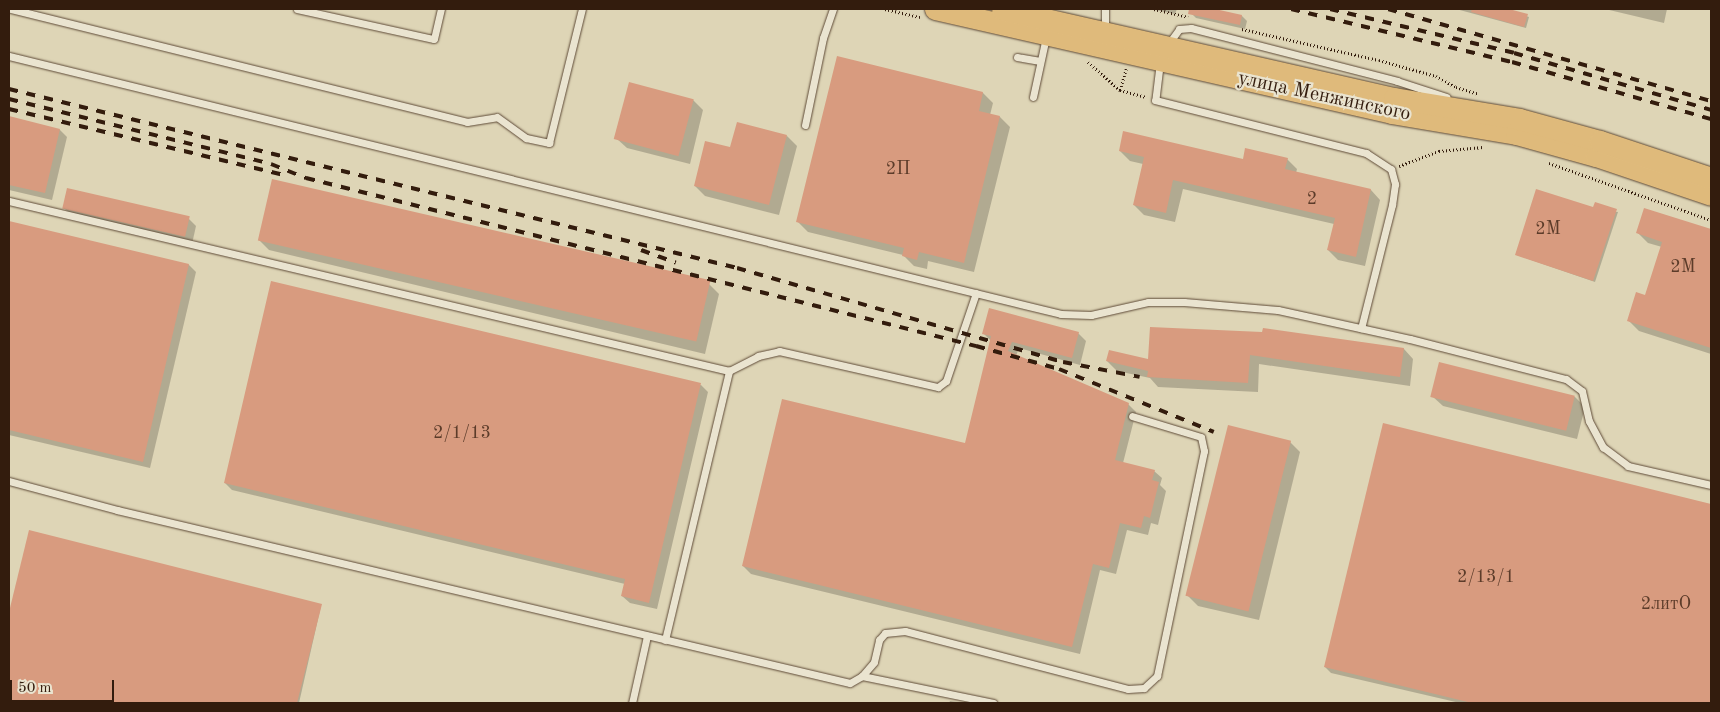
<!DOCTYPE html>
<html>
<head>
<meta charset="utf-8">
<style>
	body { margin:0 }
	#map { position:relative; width:1720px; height:712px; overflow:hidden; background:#ded5b6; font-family:"Old Standard TT",serif }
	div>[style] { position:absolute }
	.shadow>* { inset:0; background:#0003 }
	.building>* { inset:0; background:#d89b7f; transform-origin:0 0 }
	.path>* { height:2.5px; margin-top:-1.25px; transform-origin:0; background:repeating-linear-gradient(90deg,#331c0d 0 1px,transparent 0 3.5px) }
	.roads { filter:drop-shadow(0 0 1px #5e4a37) drop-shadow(0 0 1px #5e4a37) }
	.lane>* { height:7px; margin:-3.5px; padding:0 3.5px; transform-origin:3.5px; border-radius:3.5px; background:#eae4d0 }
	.primary>* { height:21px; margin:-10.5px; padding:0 10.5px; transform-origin:10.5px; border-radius:10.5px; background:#dfba7b }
	.rail>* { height:4px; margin-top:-2px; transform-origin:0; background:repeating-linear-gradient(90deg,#331c0d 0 9px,transparent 0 18px) }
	span { translate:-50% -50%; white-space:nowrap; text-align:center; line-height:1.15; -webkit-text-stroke:4.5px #eae4d0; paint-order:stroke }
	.number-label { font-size:18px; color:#5c3c2a }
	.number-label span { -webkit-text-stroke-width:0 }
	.street-label { font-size:20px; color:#331c0d }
	.frame { position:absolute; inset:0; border:10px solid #331c0d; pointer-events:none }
	.scale { position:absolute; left:10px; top:680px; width:104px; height:22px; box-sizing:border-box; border:2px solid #331c0d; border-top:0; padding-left:6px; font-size:15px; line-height:18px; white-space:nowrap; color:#331c0d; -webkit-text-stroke:4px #eae4d0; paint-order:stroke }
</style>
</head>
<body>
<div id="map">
	<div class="shadow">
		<div style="clip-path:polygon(1150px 9px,1177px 9px,1175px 14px)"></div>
		<div style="clip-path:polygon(1192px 9px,1210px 9px,1242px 16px,1247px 21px,1245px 29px,1196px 18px,1191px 13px)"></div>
		<div style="clip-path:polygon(1456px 9px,1505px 9px,1529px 17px,1526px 28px)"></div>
		<div style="clip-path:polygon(1605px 9px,1667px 9px,1664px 23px)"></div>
		<div style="clip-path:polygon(838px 57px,983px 93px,993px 103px,990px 115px,1000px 117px,1010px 127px,974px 272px,928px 261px,927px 269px,914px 266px,903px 255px,808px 232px,798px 222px)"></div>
		<div style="clip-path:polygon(693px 100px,703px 110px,690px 164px,627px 148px,616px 138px)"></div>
		<div style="clip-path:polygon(9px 118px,60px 130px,67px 137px,52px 200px,9px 190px)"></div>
		<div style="clip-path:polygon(787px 136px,797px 146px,779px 215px,705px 196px,695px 186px,731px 149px)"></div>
		<div style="clip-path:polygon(1120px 151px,1244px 161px,1287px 159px,1297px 169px,1296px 173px,1371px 190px,1380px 200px,1365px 266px,1338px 260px,1328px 250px,1334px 224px,1183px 189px,1175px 222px,1144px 215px,1134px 205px,1143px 164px,1130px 161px)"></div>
		<div style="clip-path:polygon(64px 208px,189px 219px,196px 226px,192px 244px,71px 215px)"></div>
		<div style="clip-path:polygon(1594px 209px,1618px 212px,1595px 282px,1517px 255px)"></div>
		<div style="clip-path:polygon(1645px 209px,1711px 230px,1711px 354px,1639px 331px,1629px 321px,1646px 297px,1662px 247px,1648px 243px,1638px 233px)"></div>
		<div style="clip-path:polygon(9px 222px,189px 265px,196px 272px,150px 468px,9px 435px)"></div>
		<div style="clip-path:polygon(259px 240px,709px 284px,719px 294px,705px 354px,269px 250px)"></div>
		<div style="clip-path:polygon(1151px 328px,1404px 349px,1413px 359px,1410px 386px,1259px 364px,1258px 392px,1158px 387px,1150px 378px,1117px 371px,1107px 361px,1149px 361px)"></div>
		<div style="clip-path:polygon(983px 333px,1078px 333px,1086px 341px,1080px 365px,1019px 348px,1016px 356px,1128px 404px,1136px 412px,1123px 463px,1154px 471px,1162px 478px,1160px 485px,1166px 491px,1158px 525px,1151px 523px,1148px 535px,1127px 530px,1116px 574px,1100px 570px,1080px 654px,751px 574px,743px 566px,966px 445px,991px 341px)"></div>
		<div style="clip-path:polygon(701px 385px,708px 392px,657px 609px,630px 603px,622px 596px,625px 584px,232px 490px,225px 483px)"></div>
		<div style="clip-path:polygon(1432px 396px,1575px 397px,1585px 407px,1577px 439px,1443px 406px)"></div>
		<div style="clip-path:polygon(1290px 442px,1300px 452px,1259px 620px,1198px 606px,1188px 596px)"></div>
		<div style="clip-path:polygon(1647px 489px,1711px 506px,1711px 703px,1460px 703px,1331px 673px,1325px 667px)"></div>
		<div style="clip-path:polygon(30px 531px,321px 606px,299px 703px,9px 703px,9px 617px)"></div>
		<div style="clip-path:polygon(950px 701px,964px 703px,949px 703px)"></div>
	</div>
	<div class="building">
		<div style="clip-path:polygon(1189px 9px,1215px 9px,1242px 15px,1240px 25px,1188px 14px)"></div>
		<div style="clip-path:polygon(1472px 9px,1509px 9px,1528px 14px,1524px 27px,1471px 12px)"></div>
		<div style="clip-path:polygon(837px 56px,983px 92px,979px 111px,1000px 116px,964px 263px,919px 252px,917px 260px,902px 256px,904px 248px,796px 222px)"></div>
		<div style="left:629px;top:82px;width:67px;height:59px;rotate:15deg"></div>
		<div style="clip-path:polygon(9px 116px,60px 129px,45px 193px,9px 185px)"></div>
		<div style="clip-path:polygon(737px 122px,787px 135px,769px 205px,694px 186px,705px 141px,730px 147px)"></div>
		<div style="clip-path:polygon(1123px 131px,1243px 159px,1245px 148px,1288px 158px,1285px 169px,1371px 189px,1356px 257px,1327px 250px,1335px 218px,1173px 180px,1166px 213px,1133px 205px,1144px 157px,1119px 151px)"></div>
		<div style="left:272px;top:179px;width:450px;height:63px;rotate:13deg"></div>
		<div style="left:67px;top:188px;width:126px;height:21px;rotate:13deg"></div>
		<div style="clip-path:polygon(1536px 189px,1593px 207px,1595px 202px,1617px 209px,1593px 281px,1515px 255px)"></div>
		<div style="clip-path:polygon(1644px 208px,1711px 229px,1711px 348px,1627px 321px,1636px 292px,1645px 295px,1662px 242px,1636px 233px)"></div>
		<div style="clip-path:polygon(9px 221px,189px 264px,143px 462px,9px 430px)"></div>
		<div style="clip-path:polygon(271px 281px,701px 383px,649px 603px,621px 596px,625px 579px,224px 483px)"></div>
		<div style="clip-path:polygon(989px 308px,1079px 332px,1072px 358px,1012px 342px,1008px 351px,1129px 403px,1115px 460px,1155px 470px,1152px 480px,1159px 482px,1150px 518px,1144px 516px,1141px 528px,1120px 523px,1109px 568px,1093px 564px,1072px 647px,742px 566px,782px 399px,965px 443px,991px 336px,982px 334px)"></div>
		<div style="clip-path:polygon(1150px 327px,1262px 332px,1263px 328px,1404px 348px,1400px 377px,1250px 355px,1248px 383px,1147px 377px,1148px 371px,1106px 361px,1109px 350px,1148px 359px)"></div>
		<div style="left:1439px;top:362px;width:140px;height:36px;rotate:14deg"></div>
		<div style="clip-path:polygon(1383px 423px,1711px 504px,1711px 703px,1472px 703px,1324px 667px)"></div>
		<div style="left:1228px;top:425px;width:65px;height:176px;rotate:14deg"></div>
		<div style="clip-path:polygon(29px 530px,322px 604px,297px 703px,9px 703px,9px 612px)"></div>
	</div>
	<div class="path">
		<div style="left:885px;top:9px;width:36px;rotate:13deg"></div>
		<div style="left:1154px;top:9px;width:35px;rotate:13deg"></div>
		<div style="left:1242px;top:29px;width:140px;rotate:12.8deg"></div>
		<div style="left:1379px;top:60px;width:59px;rotate:15.7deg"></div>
		<div style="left:1436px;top:76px;width:23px;rotate:29deg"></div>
		<div style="left:1456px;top:87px;width:24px;rotate:17deg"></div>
		<div style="left:1088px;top:62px;width:43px;rotate:41.2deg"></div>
		<div style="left:1120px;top:90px;width:27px;rotate:15deg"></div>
		<div style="left:1120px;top:90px;width:22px;rotate:-74deg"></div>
		<div style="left:1549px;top:163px;width:172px;rotate:19.4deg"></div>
		<div style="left:1399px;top:166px;width:43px;rotate:-20.6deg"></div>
		<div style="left:1439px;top:151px;width:44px;rotate:-5.2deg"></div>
	</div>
	<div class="roads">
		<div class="lane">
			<div style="left:11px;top:9px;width:470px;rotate:13.9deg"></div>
			<div style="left:467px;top:122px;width:30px;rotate:-9deg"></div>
			<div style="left:497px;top:117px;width:36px;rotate:36deg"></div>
			<div style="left:526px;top:138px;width:24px;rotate:12deg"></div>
			<div style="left:549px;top:143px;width:138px;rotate:-76.2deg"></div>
			<div style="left:297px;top:9px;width:140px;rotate:12.4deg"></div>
			<div style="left:434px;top:39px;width:31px;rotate:-77deg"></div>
			<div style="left:1105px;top:31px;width:22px;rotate:-90deg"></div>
			<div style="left:1169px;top:43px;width:17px;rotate:-54deg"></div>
			<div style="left:1179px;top:29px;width:12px;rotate:-5deg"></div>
			<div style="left:1191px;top:28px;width:213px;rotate:14.4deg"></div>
			<div style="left:1397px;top:81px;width:52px;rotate:18.1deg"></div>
			<div style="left:9px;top:56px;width:1083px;rotate:13.78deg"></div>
			<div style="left:1061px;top:314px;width:30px;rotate:2deg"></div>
			<div style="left:1091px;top:315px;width:58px;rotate:-12.8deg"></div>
			<div style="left:1148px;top:302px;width:36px"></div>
			<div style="left:1184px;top:302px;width:94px;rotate:4.9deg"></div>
			<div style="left:1278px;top:310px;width:135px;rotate:12.4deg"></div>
			<div style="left:1410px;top:339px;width:161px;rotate:14.4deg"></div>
			<div style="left:1566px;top:379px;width:20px;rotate:37deg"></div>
			<div style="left:1582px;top:391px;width:31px;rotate:77deg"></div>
			<div style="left:1589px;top:421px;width:30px;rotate:62deg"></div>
			<div style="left:1603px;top:447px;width:31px;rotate:37deg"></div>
			<div style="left:1628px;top:466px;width:85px;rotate:12.9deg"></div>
			<div style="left:1017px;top:57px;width:22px;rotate:10deg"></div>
			<div style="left:1160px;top:62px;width:38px;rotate:97deg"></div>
			<div style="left:1155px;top:100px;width:218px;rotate:14.1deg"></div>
			<div style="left:1366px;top:153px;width:30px;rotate:33deg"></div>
			<div style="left:1391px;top:169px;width:16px;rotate:75deg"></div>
			<div style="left:1395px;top:184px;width:21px;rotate:98deg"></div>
			<div style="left:1392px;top:205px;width:127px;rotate:104.1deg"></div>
			<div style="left:1033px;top:97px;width:61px;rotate:-77.8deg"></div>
			<div style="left:805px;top:125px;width:89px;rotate:-78.3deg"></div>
			<div style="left:823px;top:38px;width:31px;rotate:-71deg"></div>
			<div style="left:9px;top:201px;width:740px;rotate:13.28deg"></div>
			<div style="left:729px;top:371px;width:33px;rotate:-27deg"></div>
			<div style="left:758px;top:356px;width:22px;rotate:-13deg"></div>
			<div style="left:779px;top:351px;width:163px;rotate:12.8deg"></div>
			<div style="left:938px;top:387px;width:10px;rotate:-37deg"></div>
			<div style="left:946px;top:381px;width:93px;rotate:-71.2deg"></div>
			<div style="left:9px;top:481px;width:112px;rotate:15deg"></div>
			<div style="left:117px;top:510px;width:753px;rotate:13.28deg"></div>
			<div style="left:850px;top:683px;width:14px;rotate:-30deg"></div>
			<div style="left:862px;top:676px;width:18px;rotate:-49deg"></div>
			<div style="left:874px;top:662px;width:23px;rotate:-77deg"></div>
			<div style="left:879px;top:640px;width:9px;rotate:-49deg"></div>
			<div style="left:885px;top:633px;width:20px;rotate:-6deg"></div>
			<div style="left:905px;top:631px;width:230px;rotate:14.6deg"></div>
			<div style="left:1128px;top:689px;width:16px;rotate:-4deg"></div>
			<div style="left:1144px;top:688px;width:18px;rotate:-43deg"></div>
			<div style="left:1157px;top:676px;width:230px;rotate:-78.2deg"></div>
			<div style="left:1204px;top:451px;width:14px;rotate:-102deg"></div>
			<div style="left:1201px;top:437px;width:72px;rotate:-163.1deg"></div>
			<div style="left:665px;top:640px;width:277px;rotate:-76.6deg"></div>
			<div style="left:862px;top:676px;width:134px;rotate:11.6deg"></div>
			<div style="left:632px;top:703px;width:69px;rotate:-77.4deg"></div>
		</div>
		<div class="primary">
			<div style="left:935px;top:9px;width:468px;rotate:12.8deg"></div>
			<div style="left:1391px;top:113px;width:127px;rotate:9.5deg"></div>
			<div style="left:1516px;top:134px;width:83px;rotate:15.4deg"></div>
			<div style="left:1596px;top:156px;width:121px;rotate:18.7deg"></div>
			<div style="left:1002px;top:9px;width:402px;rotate:12.8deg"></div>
			<div style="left:1394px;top:98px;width:127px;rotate:9.5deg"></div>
			<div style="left:1519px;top:119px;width:84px;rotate:15.2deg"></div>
			<div style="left:1600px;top:141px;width:117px;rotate:18.4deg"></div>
		</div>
	</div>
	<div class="rail">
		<div style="left:1291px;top:9px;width:227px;rotate:13.5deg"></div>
		<div style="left:1512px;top:62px;width:207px;rotate:16deg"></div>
		<div style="left:1330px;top:9px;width:189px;rotate:13.4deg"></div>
		<div style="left:1514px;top:53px;width:205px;rotate:16.1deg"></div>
		<div style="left:1388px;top:9px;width:336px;rotate:15.9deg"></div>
		<div style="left:9px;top:89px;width:750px;rotate:13.81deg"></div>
		<div style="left:737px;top:268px;width:339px;rotate:16.1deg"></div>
		<div style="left:1063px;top:362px;width:78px;rotate:11deg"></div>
		<div style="left:9px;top:99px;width:270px;rotate:13.9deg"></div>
		<div style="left:271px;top:164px;width:38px;rotate:22deg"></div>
		<div style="left:306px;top:178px;width:691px;rotate:14.08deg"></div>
		<div style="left:976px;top:346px;width:86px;rotate:15.5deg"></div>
		<div style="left:1059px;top:369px;width:167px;rotate:22.1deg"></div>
		<div style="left:9px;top:109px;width:287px;rotate:13.5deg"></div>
		<div style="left:641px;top:250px;width:37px;rotate:20deg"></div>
	</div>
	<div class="number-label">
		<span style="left:898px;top:169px">2П</span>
		<span style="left:1312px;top:199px">2</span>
		<span style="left:1548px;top:229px">2М</span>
		<span style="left:1683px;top:267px">2М</span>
		<span style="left:462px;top:433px">2/1/13</span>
		<span style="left:1486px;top:577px">2/13/1</span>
		<span style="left:1666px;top:604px">2литО</span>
	</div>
	<div class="street-label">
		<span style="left:1324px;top:97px;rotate:12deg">улица Менжинского</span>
	</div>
	<div class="frame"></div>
	<div class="scale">50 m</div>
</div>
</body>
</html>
